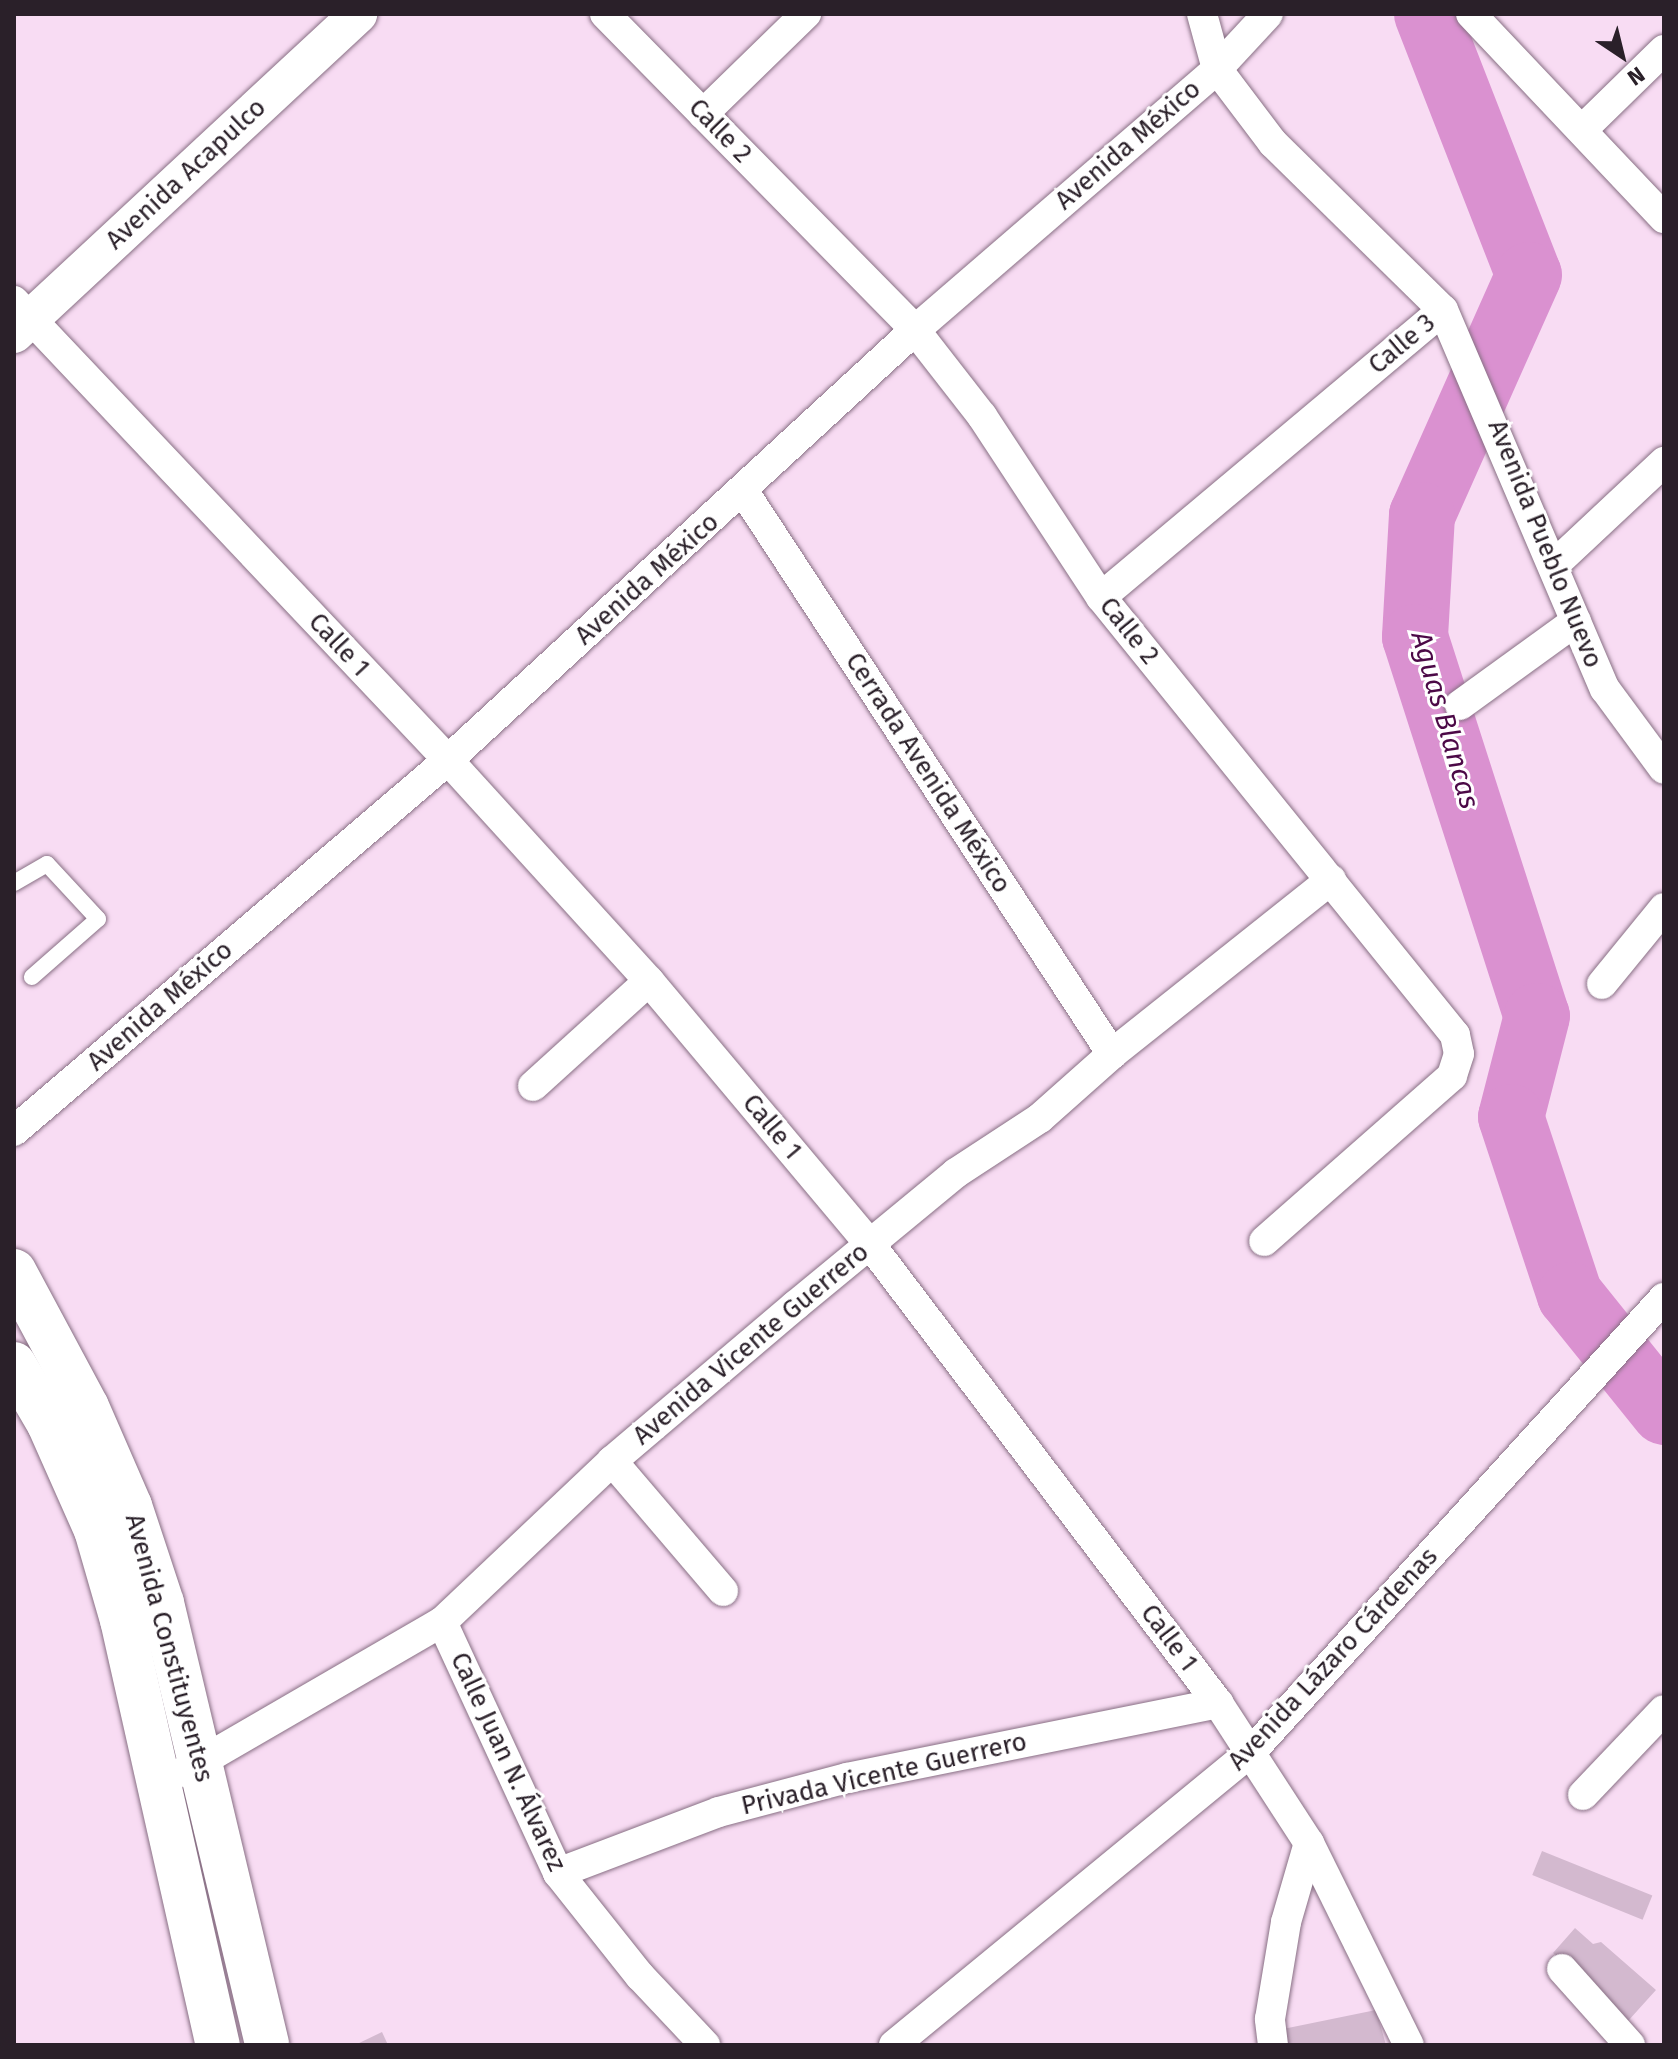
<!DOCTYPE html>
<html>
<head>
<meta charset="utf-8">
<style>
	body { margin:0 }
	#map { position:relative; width:1678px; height:2059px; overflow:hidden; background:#f8dcf3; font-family:"Fira Sans",sans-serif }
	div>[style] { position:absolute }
	.river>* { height:66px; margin:-33px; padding:0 33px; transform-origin:33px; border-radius:33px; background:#da91d0 }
	.building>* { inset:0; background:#d3b9cf; transform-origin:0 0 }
	.roads { filter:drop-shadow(0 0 2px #886f84) drop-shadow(0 0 2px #886f84) }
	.service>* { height:16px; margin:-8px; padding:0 8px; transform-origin:8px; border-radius:8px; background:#fff }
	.minor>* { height:30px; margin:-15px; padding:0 15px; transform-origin:15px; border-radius:15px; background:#fff }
	.tertiary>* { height:38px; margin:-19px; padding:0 19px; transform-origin:19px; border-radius:19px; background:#fff }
	.primary>* { height:44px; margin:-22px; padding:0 22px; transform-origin:22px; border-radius:22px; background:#fff }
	span { translate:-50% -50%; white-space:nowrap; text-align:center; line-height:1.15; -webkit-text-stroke:6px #fff; paint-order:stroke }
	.street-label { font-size:26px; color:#2a2029 }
	.water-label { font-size:28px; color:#4c0947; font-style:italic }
	.frame { position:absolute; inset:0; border:16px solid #2a2029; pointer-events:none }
	.north { position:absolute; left:1582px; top:16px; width:80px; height:80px; -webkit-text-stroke:6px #fff; paint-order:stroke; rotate:145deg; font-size:22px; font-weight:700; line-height:32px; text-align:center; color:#2a2029 }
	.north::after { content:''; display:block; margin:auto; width:28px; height:36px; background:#2a2029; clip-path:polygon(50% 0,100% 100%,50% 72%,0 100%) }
</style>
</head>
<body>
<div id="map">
	<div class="river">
		<div style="left:1427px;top:14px;width:280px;rotate:68.7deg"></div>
		<div style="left:1529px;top:275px;width:263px;rotate:114deg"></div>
		<div style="left:1422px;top:515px;width:122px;rotate:93.3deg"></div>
		<div style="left:1415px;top:637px;width:398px;rotate:72.2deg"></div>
		<div style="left:1537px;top:1016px;width:104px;rotate:104.4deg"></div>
		<div style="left:1511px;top:1117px;width:188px;rotate:71.7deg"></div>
		<div style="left:1570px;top:1295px;width:150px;rotate:51.2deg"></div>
	</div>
	<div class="building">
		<div style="left:1542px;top:1851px;width:119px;height:26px;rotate:22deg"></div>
		<div style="clip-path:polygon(1575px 1928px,1593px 1944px,1601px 1942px,1656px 1990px,1628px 2021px,1553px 1953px)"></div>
		<div style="clip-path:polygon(1376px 2010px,1386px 2045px,1286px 2045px,1283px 2029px)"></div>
		<div style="clip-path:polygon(382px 2032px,388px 2045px,355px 2045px)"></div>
	</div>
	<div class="roads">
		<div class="service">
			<div style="left:14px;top:883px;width:38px;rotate:-30deg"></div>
			<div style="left:47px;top:864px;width:75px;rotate:47.2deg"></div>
			<div style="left:98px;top:919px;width:88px;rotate:138.7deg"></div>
		</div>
		<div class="minor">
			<div style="left:605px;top:14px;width:443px;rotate:45.5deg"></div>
			<div style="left:915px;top:330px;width:109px;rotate:52.1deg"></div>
			<div style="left:982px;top:416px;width:217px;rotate:56.7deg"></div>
			<div style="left:1101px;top:597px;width:563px;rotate:51.05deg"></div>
			<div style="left:1455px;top:1035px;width:19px;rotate:78deg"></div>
			<div style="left:1459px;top:1054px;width:23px;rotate:108deg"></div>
			<div style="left:1452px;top:1076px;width:250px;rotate:138.7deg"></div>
			<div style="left:1202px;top:14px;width:57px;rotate:74.7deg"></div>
			<div style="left:1217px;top:69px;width:93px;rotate:52.9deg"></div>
			<div style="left:1273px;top:143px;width:238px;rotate:44.5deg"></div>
			<div style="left:1443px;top:310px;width:412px;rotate:66.9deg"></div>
			<div style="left:1605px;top:689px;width:99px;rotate:53.6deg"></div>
			<div style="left:1471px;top:14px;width:281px;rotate:46.6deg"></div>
			<div style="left:703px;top:114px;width:144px;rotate:-44.2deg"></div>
			<div style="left:1583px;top:129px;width:113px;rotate:-44.3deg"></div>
			<div style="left:14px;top:301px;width:632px;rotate:46.6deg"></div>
			<div style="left:448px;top:760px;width:299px;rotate:47.7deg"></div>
			<div style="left:649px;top:981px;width:344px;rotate:50deg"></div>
			<div style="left:870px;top:1244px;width:576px;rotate:52.83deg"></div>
			<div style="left:1218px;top:1703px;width:167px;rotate:57deg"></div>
			<div style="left:1309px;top:1843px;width:225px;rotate:63.7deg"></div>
			<div style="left:744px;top:492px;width:672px;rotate:56.78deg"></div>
			<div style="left:1554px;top:565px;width:151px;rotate:-43.1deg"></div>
			<div style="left:1101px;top:597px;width:446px;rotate:-40deg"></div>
			<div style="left:1460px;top:705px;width:143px;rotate:-35.9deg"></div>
			<div style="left:1602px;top:984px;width:98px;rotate:-50.8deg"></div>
			<div style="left:533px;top:1086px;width:156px;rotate:-42.2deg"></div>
			<div style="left:14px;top:1131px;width:571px;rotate:-40.53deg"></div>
			<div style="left:448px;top:760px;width:635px;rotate:-42.64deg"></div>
			<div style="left:915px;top:330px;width:399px;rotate:-40.8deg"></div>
			<div style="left:1217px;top:69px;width:75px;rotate:-47.2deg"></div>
			<div style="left:612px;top:1461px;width:171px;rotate:49.5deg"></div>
			<div style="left:442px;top:1622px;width:277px;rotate:65.2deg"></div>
			<div style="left:558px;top:1873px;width:132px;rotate:51.5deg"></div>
			<div style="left:640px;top:1976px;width:95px;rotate:46.7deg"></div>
			<div style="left:183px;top:1772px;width:299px;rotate:-30.1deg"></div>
			<div style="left:442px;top:1622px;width:234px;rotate:-43.4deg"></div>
			<div style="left:612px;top:1461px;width:241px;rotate:-40.3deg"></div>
			<div style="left:796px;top:1305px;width:207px;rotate:-39.5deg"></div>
			<div style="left:956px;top:1173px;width:100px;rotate:-33.2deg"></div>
			<div style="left:1040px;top:1118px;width:96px;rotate:-41.6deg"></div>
			<div style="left:1112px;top:1054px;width:280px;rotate:-38.5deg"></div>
			<div style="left:1583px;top:1795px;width:117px;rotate:-46.4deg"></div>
			<div style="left:558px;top:1873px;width:172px;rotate:-20.8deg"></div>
			<div style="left:719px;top:1812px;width:132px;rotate:-14.9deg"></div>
			<div style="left:847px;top:1778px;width:379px;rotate:-11.4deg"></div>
			<div style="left:1562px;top:1969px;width:102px;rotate:48.2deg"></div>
			<div style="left:894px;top:2045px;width:462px;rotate:-39.4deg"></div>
			<div style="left:1251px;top:1752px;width:614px;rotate:-47.71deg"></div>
			<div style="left:1273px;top:2045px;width:26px;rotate:-97deg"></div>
			<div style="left:1270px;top:2019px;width:98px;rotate:-80.6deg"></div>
			<div style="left:1286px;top:1922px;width:82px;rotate:-73.8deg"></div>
		</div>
		<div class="tertiary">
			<div style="left:14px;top:334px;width:470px;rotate:-42.9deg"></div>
		</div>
		<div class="primary">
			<div style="left:14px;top:1271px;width:154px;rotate:61.8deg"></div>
			<div style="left:87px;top:1407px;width:108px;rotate:66.5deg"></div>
			<div style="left:130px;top:1506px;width:102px;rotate:71.7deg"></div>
			<div style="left:162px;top:1603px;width:454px;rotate:76.6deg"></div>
			<div style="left:14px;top:1364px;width:69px;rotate:59.7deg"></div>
			<div style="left:49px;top:1424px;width:116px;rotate:66.1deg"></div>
			<div style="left:96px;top:1530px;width:94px;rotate:73.9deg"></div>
			<div style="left:122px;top:1620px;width:436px;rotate:77.3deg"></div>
		</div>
	</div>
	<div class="street-label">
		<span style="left:720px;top:131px;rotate:46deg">Calle 2</span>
		<span style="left:1128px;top:145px;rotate:-41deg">Avenida México</span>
		<span style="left:186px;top:174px;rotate:-43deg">Avenida Acapulco</span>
		<span style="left:1402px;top:344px;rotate:-40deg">Calle 3</span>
		<span style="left:1545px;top:544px;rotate:68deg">Avenida Pueblo Nuevo</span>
		<span style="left:647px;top:579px;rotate:-42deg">Avenida México</span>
		<span style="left:1129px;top:631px;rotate:51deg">Calle 2</span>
		<span style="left:339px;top:645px;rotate:47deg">Calle 1</span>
		<span style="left:928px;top:773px;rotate:57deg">Cerrada Avenida México</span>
		<span style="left:160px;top:1006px;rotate:-41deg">Avenida México</span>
		<span style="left:772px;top:1127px;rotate:50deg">Calle 1</span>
		<span style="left:751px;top:1344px;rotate:-40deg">Avenida Vicente Guerrero</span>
		<span style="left:1169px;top:1638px;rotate:53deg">Calle 1</span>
		<span style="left:169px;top:1648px;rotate:75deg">Avenida Constituyentes</span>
		<span style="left:1333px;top:1659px;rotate:-47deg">Avenida Lázaro Cárdenas</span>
		<span style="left:508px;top:1762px;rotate:65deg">Calle Juan N. Álvarez</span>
		<span style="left:884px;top:1774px;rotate:-13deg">Privada Vicente Guerrero</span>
	</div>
	<div class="water-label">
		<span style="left:1445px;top:720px;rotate:74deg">Aguas Blancas</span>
	</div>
	<div class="frame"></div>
	<div class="north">N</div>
</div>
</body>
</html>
